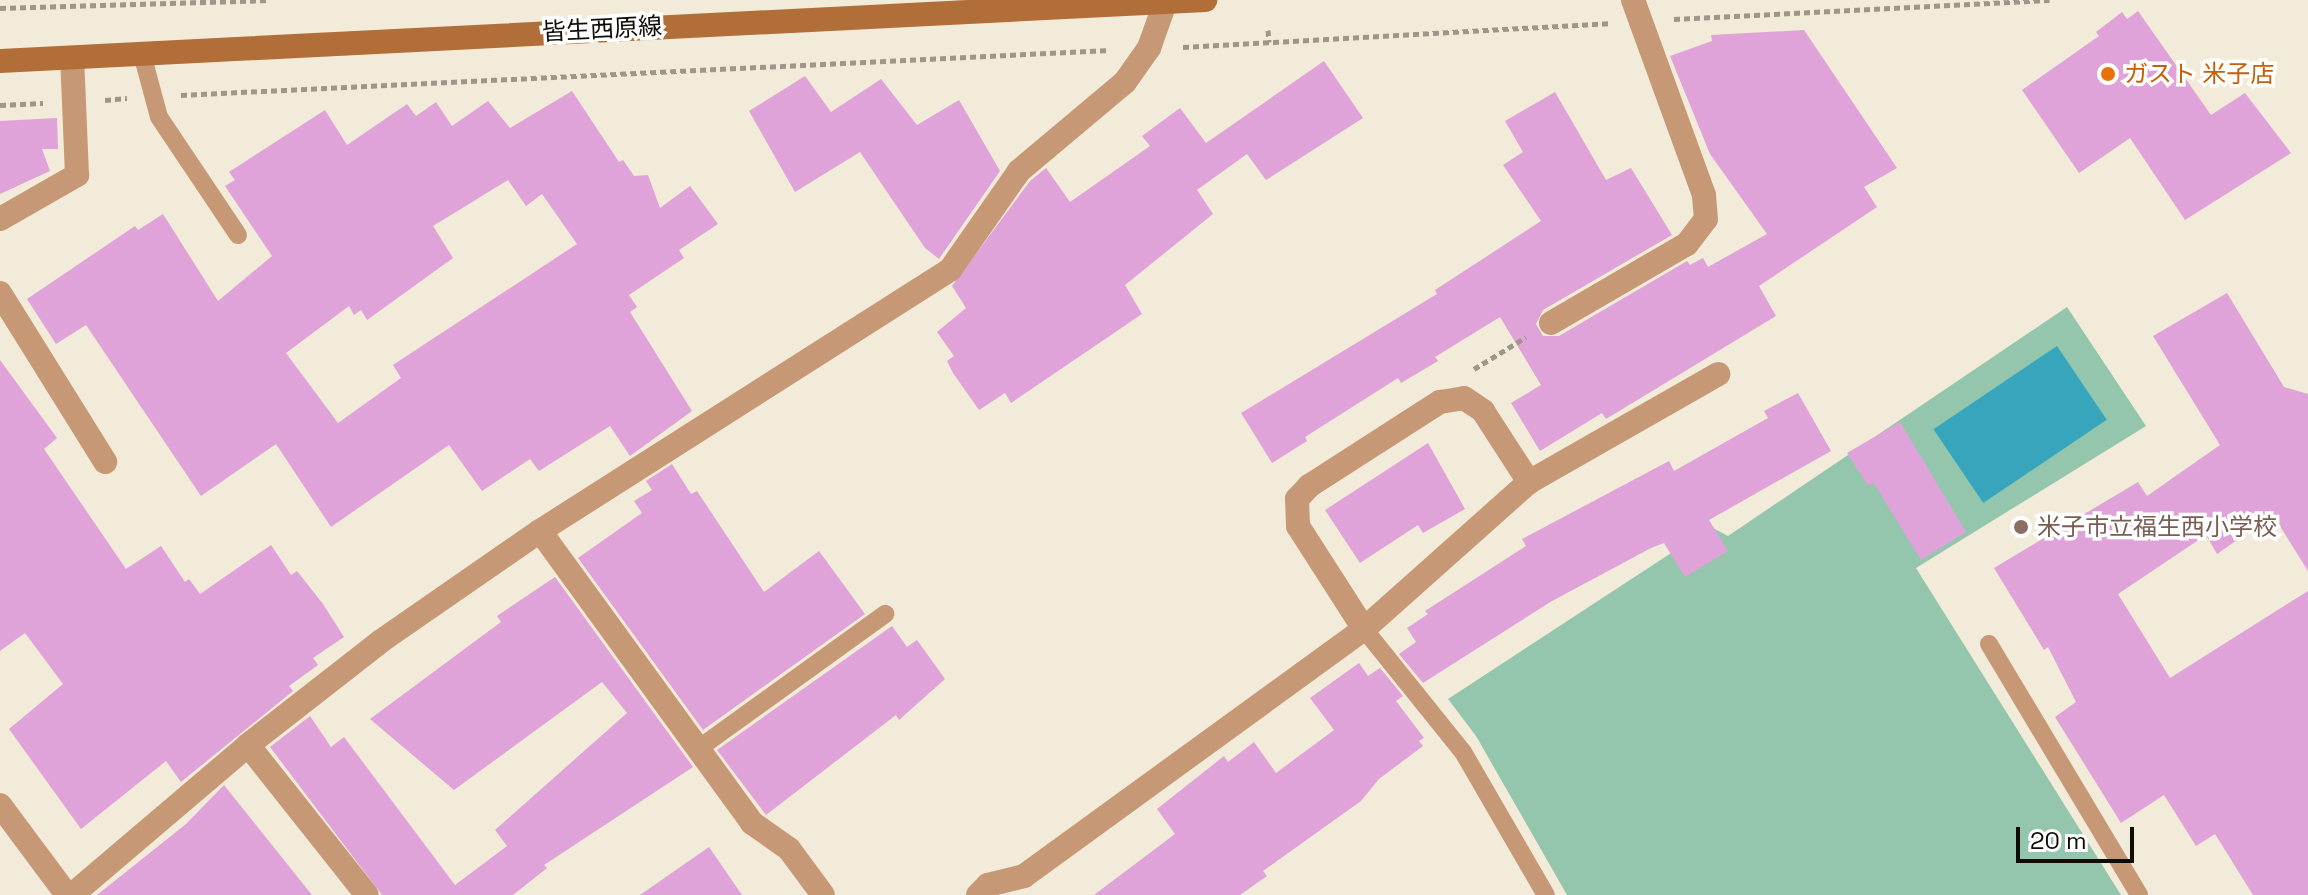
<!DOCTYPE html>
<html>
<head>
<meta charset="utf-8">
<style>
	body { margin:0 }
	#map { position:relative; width:2308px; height:895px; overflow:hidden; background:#f2ebd9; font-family:"Space Grotesk","Noto Sans JP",sans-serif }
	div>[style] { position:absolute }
	.green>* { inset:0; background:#94c6ad }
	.water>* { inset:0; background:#37a6bc; transform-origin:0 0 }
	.building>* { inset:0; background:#dfa2d9 }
	.path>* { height:5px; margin-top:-2.5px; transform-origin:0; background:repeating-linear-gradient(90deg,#9d978a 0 6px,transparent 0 10px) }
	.lane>* { height:18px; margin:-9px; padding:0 9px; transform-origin:9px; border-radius:9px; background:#c79876 }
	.street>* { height:24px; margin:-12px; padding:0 12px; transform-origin:12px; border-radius:12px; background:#c79876 }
	.secondary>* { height:24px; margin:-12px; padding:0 12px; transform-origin:12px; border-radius:12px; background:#b26e38 }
	.dots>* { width:22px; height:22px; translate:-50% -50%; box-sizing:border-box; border:4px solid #fff; border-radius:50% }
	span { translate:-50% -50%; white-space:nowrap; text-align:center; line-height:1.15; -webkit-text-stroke:7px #fff; paint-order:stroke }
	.street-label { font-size:24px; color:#0f0c07 }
	.food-label { font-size:24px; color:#c56008 }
	.left { translate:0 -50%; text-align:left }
	.education-label { font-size:24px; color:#785e54 }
	.scale { position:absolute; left:2016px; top:827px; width:118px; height:36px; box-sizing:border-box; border:4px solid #0f0c07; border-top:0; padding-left:10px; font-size:24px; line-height:28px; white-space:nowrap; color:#0f0c07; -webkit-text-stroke:6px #fff; paint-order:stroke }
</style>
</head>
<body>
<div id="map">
	<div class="green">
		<div style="clip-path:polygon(2067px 307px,2146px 426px,1916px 568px,2121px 895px,1567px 895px,1476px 736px,1448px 699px,1711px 527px,1728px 536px)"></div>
	</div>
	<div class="water">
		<div style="left:2057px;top:346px;width:89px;height:149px;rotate:56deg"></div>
	</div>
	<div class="building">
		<div style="clip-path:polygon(2138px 11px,2211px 115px,2245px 93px,2291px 153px,2185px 220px,2130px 138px,2079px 173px,2022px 90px,2099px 36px,2096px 32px,2122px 12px,2127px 19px)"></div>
		<div style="clip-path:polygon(1804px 30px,1897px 168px,1864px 187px,1877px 207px,1759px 286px,1776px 316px,1606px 419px,1602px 413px,1540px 451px,1511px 403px,1541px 385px,1500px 317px,1435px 357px,1438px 361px,1401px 383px,1398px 378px,1305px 437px,1307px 441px,1272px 463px,1241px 413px,1437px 294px,1435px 290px,1541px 221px,1503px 165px,1523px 152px,1505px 121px,1555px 92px,1606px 180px,1631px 168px,1672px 235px,1543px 310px,1536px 324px,1543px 336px,1559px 336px,1687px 261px,1690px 265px,1703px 258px,1708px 267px,1767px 234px,1710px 154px,1670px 56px,1712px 41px,1711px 35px)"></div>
		<div style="clip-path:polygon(1324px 61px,1363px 118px,1266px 180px,1247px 154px,1197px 190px,1213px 214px,1125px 285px,1142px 314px,1011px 403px,1005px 393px,979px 410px,953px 373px,947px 361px,954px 356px,937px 332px,966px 308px,952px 286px,1030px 181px,1046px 168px,1070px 202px,1150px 146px,1142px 136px,1180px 108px,1206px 143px)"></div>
		<div style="clip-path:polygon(805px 76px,831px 112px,881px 79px,917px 125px,959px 100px,1000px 171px,939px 259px,925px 248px,860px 152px,795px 192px,749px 111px)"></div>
		<div style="clip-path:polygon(evenodd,572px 91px,619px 162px,623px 160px,634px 176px,648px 175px,660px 208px,690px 186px,718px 224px,679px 250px,684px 258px,629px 295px,637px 307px,630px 312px,692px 411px,630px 456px,610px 426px,539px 471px,530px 459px,482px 491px,449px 445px,331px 527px,276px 444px,201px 496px,86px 325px,56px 344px,27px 299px,135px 226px,138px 230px,163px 214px,218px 301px,272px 256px,225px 186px,235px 180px,229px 172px,325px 110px,347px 145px,407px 104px,416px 116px,436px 102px,452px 126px,488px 101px,510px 128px,572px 91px,508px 180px,526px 206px,542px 194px,577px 244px,393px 365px,401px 378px,338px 423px,286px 353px,349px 306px,354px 315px,361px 310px,367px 320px,453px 258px,433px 226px,508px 180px)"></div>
		<div style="clip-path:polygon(57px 118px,58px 149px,42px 149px,50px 171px,0 194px,0 121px)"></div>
		<div style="clip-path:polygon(2227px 293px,2284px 387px,2308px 394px,2308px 571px,2273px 515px,2217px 554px,2206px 535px,2118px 594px,2170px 678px,2308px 591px,2308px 895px,2253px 895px,2215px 834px,2196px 846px,2164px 795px,2121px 823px,2055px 717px,2076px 702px,2048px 647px,2044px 650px,1994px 568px,2138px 482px,2147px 496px,2220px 445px,2153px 336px)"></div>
		<div style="clip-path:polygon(0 360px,57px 438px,44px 449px,126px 569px,161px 546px,185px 582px,189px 579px,200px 594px,271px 545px,291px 575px,297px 571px,323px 604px,344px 637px,313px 658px,318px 665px,289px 686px,293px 691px,181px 782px,166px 761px,81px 829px,9px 729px,63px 684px,25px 633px,0 651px)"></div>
		<div style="clip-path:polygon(1798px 393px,1831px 451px,1709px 520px,1728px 551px,1685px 577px,1664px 543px,1651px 548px,1552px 601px,1423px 683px,1399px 654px,1416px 642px,1407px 628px,1428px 614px,1425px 611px,1526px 546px,1522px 539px,1669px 461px,1674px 471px,1768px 418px,1764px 411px)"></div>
		<div style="clip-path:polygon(1900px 422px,1966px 532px,1921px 560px,1873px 482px,1868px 486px,1847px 453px)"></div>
		<div style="clip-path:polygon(1428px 443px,1465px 509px,1423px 533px,1418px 525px,1360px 563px,1325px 510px)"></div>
		<div style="clip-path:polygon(672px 464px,691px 494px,697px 491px,764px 592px,819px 551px,865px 614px,703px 730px,578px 558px,642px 513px,634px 501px,652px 490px,646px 481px)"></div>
		<div style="clip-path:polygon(555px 577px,693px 767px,544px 865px,547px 868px,513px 895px,382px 895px,270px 747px,310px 716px,331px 747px,344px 737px,455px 885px,507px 846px,495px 830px,627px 713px,602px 682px,454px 790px,370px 719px,501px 622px,497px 616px)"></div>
		<div style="clip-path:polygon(892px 626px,907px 647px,917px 640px,945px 679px,899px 720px,896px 715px,766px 815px,717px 750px)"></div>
		<div style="clip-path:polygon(1359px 663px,1368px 676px,1380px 668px,1403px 696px,1396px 701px,1424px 738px,1419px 741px,1423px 746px,1379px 779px,1361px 801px,1263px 871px,1267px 876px,1240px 895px,1094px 895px,1175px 834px,1157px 809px,1224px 756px,1228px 762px,1254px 742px,1276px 773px,1334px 730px,1310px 698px)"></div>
		<div style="clip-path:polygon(224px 785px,312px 895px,97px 895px,186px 824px)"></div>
		<div style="clip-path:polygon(709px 847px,742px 895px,640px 895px)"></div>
	</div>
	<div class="path">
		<div style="left:0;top:8px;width:269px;rotate:-1.7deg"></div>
		<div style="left:1674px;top:19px;width:376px;rotate:-2.9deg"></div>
		<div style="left:1268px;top:30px;width:12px;rotate:85deg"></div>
		<div style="left:1183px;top:47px;width:426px;rotate:-3.2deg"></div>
		<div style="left:181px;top:95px;width:930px;rotate:-2.77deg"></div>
		<div style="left:105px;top:100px;width:22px;rotate:-5deg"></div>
		<div style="left:0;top:105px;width:43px;rotate:-2.7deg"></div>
		<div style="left:1474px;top:369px;width:61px;rotate:-31.6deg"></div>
	</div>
	<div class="lane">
		<div style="left:142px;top:54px;width:65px;rotate:74.9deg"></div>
		<div style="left:159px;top:117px;width:142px;rotate:56.2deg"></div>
		<div style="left:1364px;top:629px;width:158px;rotate:51.2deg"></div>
		<div style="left:1463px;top:752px;width:165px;rotate:59.9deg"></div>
		<div style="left:1989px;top:644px;width:292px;rotate:59.1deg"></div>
		<div style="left:698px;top:749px;width:231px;rotate:-35.8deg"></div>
	</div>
	<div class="street">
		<div style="left:0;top:219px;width:89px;rotate:-29.7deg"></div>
		<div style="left:77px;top:175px;width:117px;rotate:-92.4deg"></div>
		<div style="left:0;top:293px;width:199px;rotate:58.1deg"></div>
		<div style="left:1551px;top:323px;width:157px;rotate:-30.2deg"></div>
		<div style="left:1687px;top:244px;width:31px;rotate:-53deg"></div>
		<div style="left:1706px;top:219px;width:24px;rotate:-95deg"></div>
		<div style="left:1704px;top:195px;width:208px;rotate:-110deg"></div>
		<div style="left:540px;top:531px;width:361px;rotate:54deg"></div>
		<div style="left:752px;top:823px;width:45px;rotate:35.1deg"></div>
		<div style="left:789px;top:849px;width:57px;rotate:53.5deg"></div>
		<div style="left:1364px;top:629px;width:122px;rotate:-122.7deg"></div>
		<div style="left:1298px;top:526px;width:27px;rotate:-92deg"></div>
		<div style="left:1297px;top:499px;width:18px;rotate:-47deg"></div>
		<div style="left:1309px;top:486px;width:156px;rotate:-32.7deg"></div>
		<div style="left:1440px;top:402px;width:24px;rotate:-9deg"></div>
		<div style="left:1464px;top:398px;width:23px;rotate:34deg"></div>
		<div style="left:1483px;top:411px;width:85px;rotate:57.1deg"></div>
		<div style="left:248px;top:745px;width:191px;rotate:51.6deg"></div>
		<div style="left:0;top:805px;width:112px;rotate:53.3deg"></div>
		<div style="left:72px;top:895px;width:231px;rotate:-40.4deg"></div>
		<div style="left:248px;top:745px;width:169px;rotate:-38deg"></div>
		<div style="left:381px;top:641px;width:193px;rotate:-34.7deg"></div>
		<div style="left:540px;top:531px;width:486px;rotate:-32.5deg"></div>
		<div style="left:950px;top:270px;width:121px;rotate:-55.1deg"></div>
		<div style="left:1019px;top:171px;width:138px;rotate:-40deg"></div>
		<div style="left:1125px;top:82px;width:42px;rotate:-54.8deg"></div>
		<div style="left:1149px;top:48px;width:48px;rotate:-70.4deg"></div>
		<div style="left:978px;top:895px;width:14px;rotate:-45deg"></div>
		<div style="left:988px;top:885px;width:37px;rotate:-14deg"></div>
		<div style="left:1024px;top:876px;width:420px;rotate:-36deg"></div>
		<div style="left:1364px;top:629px;width:221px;rotate:-41.7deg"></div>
		<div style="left:1529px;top:482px;width:218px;rotate:-29.7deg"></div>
	</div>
	<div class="secondary">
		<div style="left:0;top:61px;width:1207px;rotate:-2.9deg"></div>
	</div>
	<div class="dots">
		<div style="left:2108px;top:74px;background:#e8710a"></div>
		<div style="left:2021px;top:527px;background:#8d6e63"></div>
	</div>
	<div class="street-label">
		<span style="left:602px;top:29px;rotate:-3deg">皆生西原線</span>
	</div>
	<div class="food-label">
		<span class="left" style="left:2124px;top:74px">ガスト 米子店</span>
	</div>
	<div class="education-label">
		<span class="left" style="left:2037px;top:527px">米子市立福生西小学校</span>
	</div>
	<div class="scale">20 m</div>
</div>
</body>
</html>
